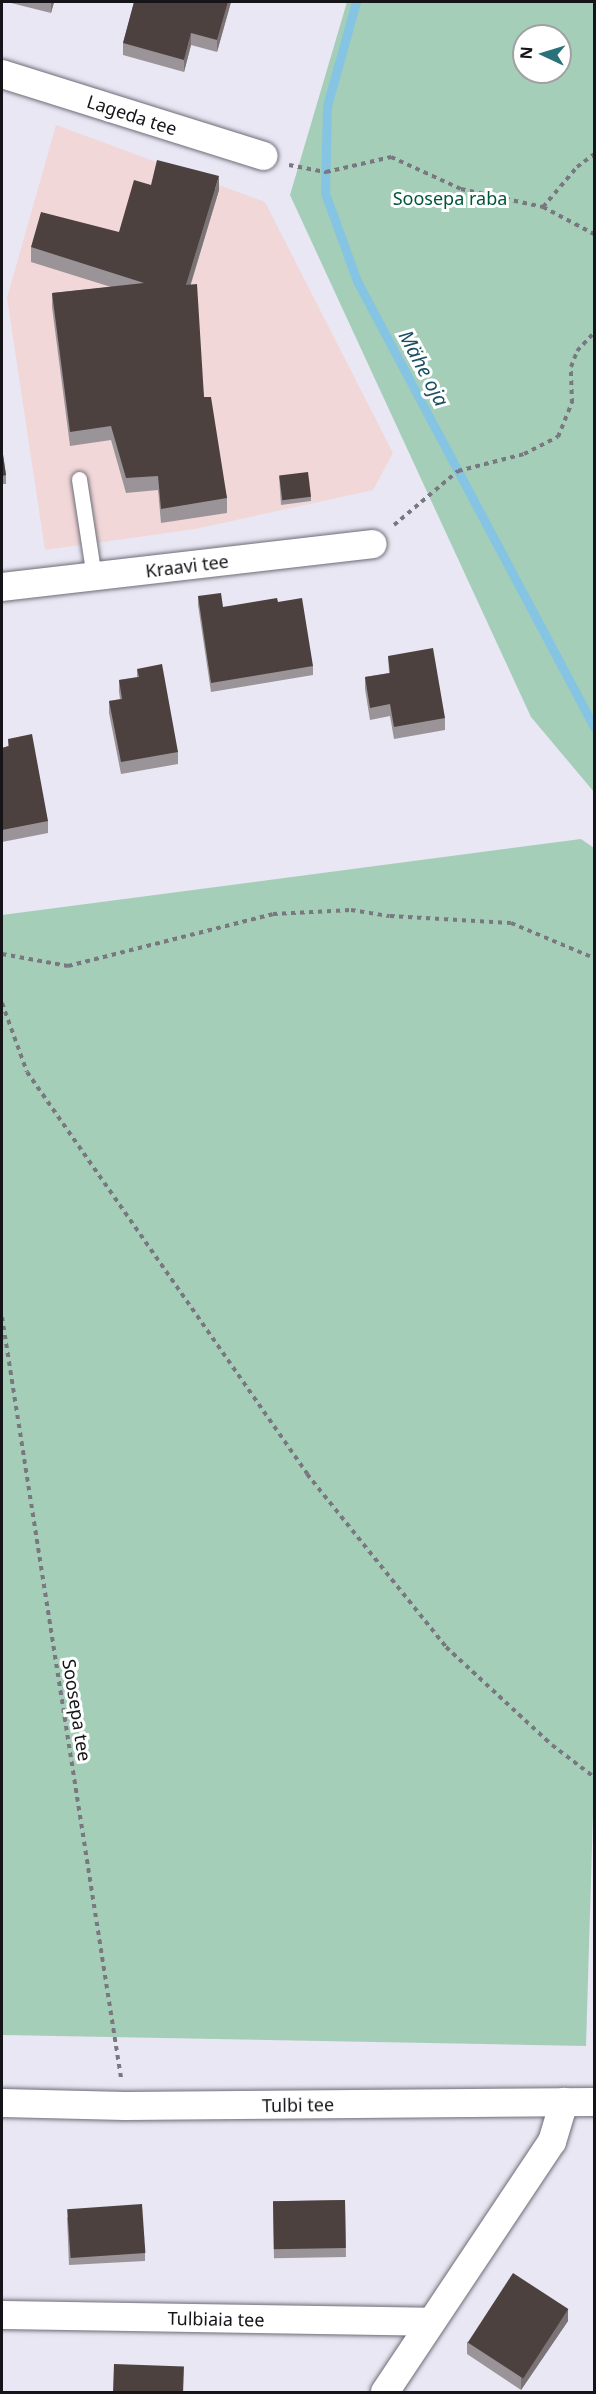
<!DOCTYPE html>
<html>
<head>
<meta charset="utf-8">
<style>
	body { margin:0 }
	#map { position:relative; width:596px; height:2394px; overflow:hidden; background:#e8e7f3; font-family:"Noto Sans",sans-serif }
	div>[style] { position:absolute }
	.education>* { inset:0; background:#f2d7d8 }
	.green>* { inset:0; background:#a5ceb9 }
	.stream>* { height:9px; margin:-4.5px; padding:0 4.5px; transform-origin:4.5px; border-radius:4.5px; background:#85c4e2 }
	.path>* { height:4px; margin-top:-2px; transform-origin:0; background:repeating-linear-gradient(90deg,#797880 0 4.5px,transparent 0 9px) }
	.roads { filter:drop-shadow(0 0 2px #6e6d78) drop-shadow(0 0 2px #6e6d78) }
	.service>* { height:15px; margin:-7.5px; padding:0 7.5px; transform-origin:7.5px; border-radius:7.5px; background:#fff }
	.minor>* { height:28px; margin:-14px; padding:0 14px; transform-origin:14px; border-radius:14px; background:#fff }
	.wall>* { inset:0; background:#9a9499; transform-origin:0 0 }
	.shaded-wall>* { inset:0; background:#7b7375 }
	.building>* { inset:0; background:#4c413f; transform-origin:0 0 }
	span { translate:-50% -50%; white-space:nowrap; text-align:center; line-height:1.15; -webkit-text-stroke:6px #fff; paint-order:stroke }
	.street-label { font-size:18px; color:#151519 }
	.park-label { font-size:18px; color:#00563a }
	.water-label { font-size:20px; color:#1b4f64; font-style:italic }
	.frame { position:absolute; inset:0; border:3px solid #151519; pointer-events:none }
	.north { position:absolute; left:512px; top:24px; width:60px; height:60px; box-sizing:border-box; background:#fff; border:2px solid #a1a1a3; border-radius:50%; rotate:274deg; font-size:16px; font-weight:700; line-height:24px; text-align:center; color:#151519 }
	.north::after { content:''; display:block; margin:auto; width:21px; height:27px; background:#29727a; clip-path:polygon(50% 0,100% 100%,50% 72%,0 100%) }
</style>
</head>
<body>
<div id="map">
	<div class="education">
		<div style="clip-path:polygon(56px 125px,265px 202px,393px 453px,373px 490px,195px 529px,45px 550px,7px 298px)"></div>
	</div>
	<div class="green">
		<div style="clip-path:polygon(evenodd,347px 2px,594px 2px,594px 792px,531px 717px,290px 195px,347px 2px,524px 36px,560px 36px,560px 72px,524px 72px,524px 36px)"></div>
		<div style="clip-path:polygon(581px 839px,594px 848px,594px 1780px,586px 2046px,2px 2035px,2px 915px)"></div>
	</div>
	<div class="stream">
		<div style="left:356px;top:2px;width:108px;rotate:105.6deg"></div>
		<div style="left:327px;top:106px;width:87px;rotate:91.3deg"></div>
		<div style="left:325px;top:193px;width:94px;rotate:70deg"></div>
		<div style="left:357px;top:281px;width:505px;rotate:62.01deg"></div>
	</div>
	<div class="path">
		<div style="left:289px;top:165px;width:38px;rotate:11deg"></div>
		<div style="left:326px;top:172px;width:67px;rotate:-13deg"></div>
		<div style="left:391px;top:157px;width:77px;rotate:24.6deg"></div>
		<div style="left:461px;top:189px;width:84px;rotate:12.4deg"></div>
		<div style="left:543px;top:207px;width:58px;rotate:27.9deg"></div>
		<div style="left:543px;top:207px;width:52px;rotate:-49.6deg"></div>
		<div style="left:577px;top:167px;width:21px;rotate:-37deg"></div>
		<div style="left:394px;top:525px;width:84px;rotate:-40.2deg"></div>
		<div style="left:458px;top:471px;width:68px;rotate:-14.4deg"></div>
		<div style="left:524px;top:454px;width:38px;rotate:-27deg"></div>
		<div style="left:558px;top:437px;width:37px;rotate:-68deg"></div>
		<div style="left:572px;top:403px;width:36px;rotate:-92deg"></div>
		<div style="left:571px;top:367px;width:17px;rotate:-69deg"></div>
		<div style="left:577px;top:351px;width:25px;rotate:-47deg"></div>
		<div style="left:2px;top:954px;width:67px;rotate:10.3deg"></div>
		<div style="left:68px;top:966px;width:211px;rotate:-14.2deg"></div>
		<div style="left:273px;top:914px;width:78px;rotate:-2.9deg"></div>
		<div style="left:351px;top:910px;width:39px;rotate:9deg"></div>
		<div style="left:390px;top:916px;width:121px;rotate:3.3deg"></div>
		<div style="left:511px;top:923px;width:90px;rotate:22.9deg"></div>
		<div style="left:2px;top:1003px;width:73px;rotate:70.1deg"></div>
		<div style="left:27px;top:1072px;width:490px;rotate:55.1deg"></div>
		<div style="left:307px;top:1474px;width:222px;rotate:51.2deg"></div>
		<div style="left:446px;top:1647px;width:144px;rotate:42.8deg"></div>
		<div style="left:552px;top:1745px;width:53px;rotate:37.3deg"></div>
		<div style="left:2px;top:1317px;width:770px;rotate:81.11deg"></div>
	</div>
	<div class="roads">
		<div class="service">
			<div style="left:79px;top:479px;width:99px;rotate:81.3deg"></div>
		</div>
		<div class="minor">
			<div style="left:2px;top:74px;width:274px;rotate:17.4deg"></div>
			<div style="left:2px;top:587px;width:373px;rotate:-6.6deg"></div>
			<div style="left:2px;top:2103px;width:123px;rotate:1.4deg"></div>
			<div style="left:125px;top:2106px;width:469px;rotate:-0.5deg"></div>
			<div style="left:2px;top:2315px;width:429px;rotate:0.9deg"></div>
			<div style="left:385px;top:2392px;width:301px;rotate:-56.3deg"></div>
			<div style="left:552px;top:2142px;width:42px;rotate:-73.3deg"></div>
		</div>
	</div>
	<div class="wall">
		<div style="clip-path:polygon(7px 2px,54px 2px,51px 13px)"></div>
		<div style="clip-path:polygon(134px 2px,231px 2px,217px 52px,191px 45px,184px 72px,123px 55px,123px 43px)"></div>
		<div style="clip-path:polygon(151px 185px,219px 190px,191px 284px,204px 397px,227px 498px,227px 513px,161px 523px,158px 490px,126px 493px,111px 440px,70px 446px,52px 307px,52px 293px,111px 287px,31px 262px,31px 247px,119px 232px)"></div>
		<div style="clip-path:polygon(2px 448px,6px 475px,6px 484px,2px 484px)"></div>
		<div style="clip-path:polygon(279px 476px,311px 497px,311px 501px,281px 505px)"></div>
		<div style="clip-path:polygon(198px 596px,223px 607px,278px 602px,313px 666px,313px 675px,211px 692px,198px 605px)"></div>
		<div style="clip-path:polygon(388px 656px,445px 718px,445px 730px,394px 739px,390px 716px,370px 720px,365px 689px,365px 677px,389px 673px)"></div>
		<div style="clip-path:polygon(137px 669px,178px 752px,178px 764px,121px 774px,109px 713px,109px 701px,120px 699px,119px 692px,119px 680px,137px 677px)"></div>
		<div style="clip-path:polygon(8px 739px,48px 821px,48px 833px,2px 842px,2px 748px,8px 746px)"></div>
		<div style="left:345px;top:2200px;width:57px;height:72px;rotate:89deg"></div>
		<div style="clip-path:polygon(67px 2217px,145px 2253px,145px 2261px,69px 2265px)"></div>
		<div style="clip-path:polygon(568px 2321px,521px 2390px,467px 2354px,467px 2342px)"></div>
	</div>
	<div class="shaded-wall">
		<div style="clip-path:polygon(51px 2px,54px 2px,51px 13px)"></div>
		<div style="clip-path:polygon(228px 2px,231px 2px,217px 52px,217px 40px)"></div>
		<div style="clip-path:polygon(191px 33px,191px 45px,184px 72px,184px 60px)"></div>
		<div style="clip-path:polygon(219px 176px,219px 190px,186px 299px,186px 285px)"></div>
		<div style="clip-path:polygon(568px 2309px,568px 2321px,521px 2390px,521px 2378px)"></div>
	</div>
	<div class="building">
		<div style="clip-path:polygon(134px 2px,228px 2px,217px 40px,191px 33px,184px 60px,123px 43px)"></div>
		<div style="clip-path:polygon(157px 160px,219px 176px,186px 285px,197px 284px,204px 397px,211px 397px,227px 498px,161px 509px,158px 476px,126px 478px,111px 426px,70px 432px,52px 293px,144px 283px,31px 247px,41px 212px,119px 232px,134px 180px,151px 185px)"></div>
		<div style="clip-path:polygon(2px 448px,6px 475px,2px 476px)"></div>
		<div style="left:308px;top:472px;width:25px;height:29px;rotate:83deg"></div>
		<div style="clip-path:polygon(221px 593px,223px 607px,277px 598px,278px 602px,302px 598px,313px 666px,211px 683px,198px 596px)"></div>
		<div style="clip-path:polygon(433px 648px,445px 718px,394px 727px,390px 704px,370px 708px,365px 677px,390px 673px,388px 656px)"></div>
		<div style="clip-path:polygon(162px 664px,178px 752px,121px 762px,109px 701px,122px 699px,119px 680px,139px 677px,137px 669px)"></div>
		<div style="clip-path:polygon(32px 734px,48px 821px,2px 830px,2px 748px,9px 746px,8px 739px)"></div>
		<div style="left:345px;top:2200px;width:48px;height:72px;rotate:89deg"></div>
		<div style="left:142px;top:2204px;width:49px;height:75px;rotate:86deg"></div>
		<div style="left:513px;top:2273px;width:66px;height:83px;rotate:33deg"></div>
		<div style="left:114px;top:2364px;width:70px;height:28px;rotate:2deg"></div>
	</div>
	<div class="street-label">
		<span style="left:132px;top:115px;rotate:18deg">Lageda tee</span>
		<span style="left:187px;top:566px;rotate:-7deg">Kraavi tee</span>
		<span style="left:77px;top:1710px;rotate:81deg">Soosepa tee</span>
		<span style="left:298px;top:2105px;rotate:-1deg">Tulbi tee</span>
		<span style="left:216px;top:2319px;rotate:1deg">Tulbiaia tee</span>
	</div>
	<div class="park-label">
		<span style="left:450px;top:198px">Soosepa raba</span>
	</div>
	<div class="water-label">
		<span style="left:424px;top:368px;rotate:62deg">Mähe oja</span>
	</div>
	<div class="frame"></div>
	<div class="north">N</div>
</div>
</body>
</html>
